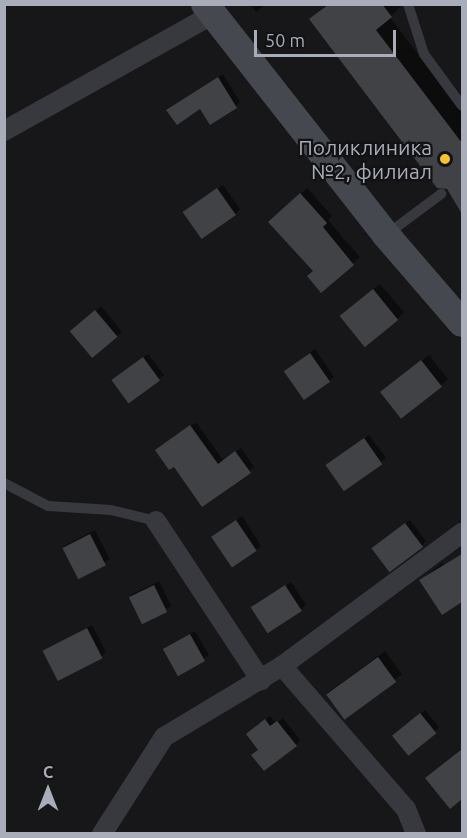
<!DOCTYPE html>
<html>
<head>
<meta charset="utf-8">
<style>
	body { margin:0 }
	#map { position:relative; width:467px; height:838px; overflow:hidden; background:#171719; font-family:Ubuntu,sans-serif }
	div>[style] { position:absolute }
	.shadow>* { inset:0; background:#0007; transform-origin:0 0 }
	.building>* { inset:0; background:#414246; transform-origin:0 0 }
	.lane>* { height:10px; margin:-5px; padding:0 5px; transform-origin:5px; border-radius:5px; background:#38393f }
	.street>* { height:20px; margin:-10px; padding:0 10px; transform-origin:10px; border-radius:10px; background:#38393f }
	.secondary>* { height:28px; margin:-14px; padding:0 14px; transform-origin:14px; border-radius:14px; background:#46484f }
	.dots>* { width:16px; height:16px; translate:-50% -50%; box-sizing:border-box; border:3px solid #121214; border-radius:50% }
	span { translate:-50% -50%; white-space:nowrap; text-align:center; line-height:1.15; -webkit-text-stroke:4.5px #121214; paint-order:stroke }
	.poi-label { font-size:21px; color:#a9adba }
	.right { translate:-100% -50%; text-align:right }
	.frame { position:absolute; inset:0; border:6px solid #a9adba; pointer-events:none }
	.north { position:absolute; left:18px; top:760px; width:60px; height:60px; -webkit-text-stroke:4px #121214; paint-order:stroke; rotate:0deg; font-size:16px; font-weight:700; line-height:24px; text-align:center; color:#a9adba }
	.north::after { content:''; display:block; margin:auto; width:21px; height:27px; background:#a9adba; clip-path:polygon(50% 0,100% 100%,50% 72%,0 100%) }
	.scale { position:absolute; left:254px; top:30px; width:142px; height:27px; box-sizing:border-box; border:3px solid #a9adba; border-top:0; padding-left:8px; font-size:18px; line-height:21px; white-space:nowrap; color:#a9adba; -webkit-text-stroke:4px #121214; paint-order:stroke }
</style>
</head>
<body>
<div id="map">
	<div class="shadow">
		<div style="clip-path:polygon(250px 4px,266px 4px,256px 12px)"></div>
		<div style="clip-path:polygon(327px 4px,403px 4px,390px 17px,462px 113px,462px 209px,311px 20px)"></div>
		<div style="clip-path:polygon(223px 74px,240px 102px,236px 106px,210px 123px,200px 107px,172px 106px)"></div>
		<div style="clip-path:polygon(223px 185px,240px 209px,235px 214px,185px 212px)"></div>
		<div style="clip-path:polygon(307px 188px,332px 216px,328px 220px,360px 257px,321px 291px,314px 271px,277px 216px)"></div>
		<div style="clip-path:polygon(380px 284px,404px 312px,397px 319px,349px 310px)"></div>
		<div style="clip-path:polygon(101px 306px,122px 332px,93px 357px,76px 327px)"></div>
		<div style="clip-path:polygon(315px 349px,334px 377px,329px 381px,285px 371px)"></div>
		<div style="clip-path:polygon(148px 354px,164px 375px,159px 379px,118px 376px)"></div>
		<div style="left:429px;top:355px;width:31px;height:60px;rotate:52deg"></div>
		<div style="clip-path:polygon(196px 422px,223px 460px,241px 448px,254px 467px,203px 505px,161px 446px)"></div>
		<div style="clip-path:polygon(369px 435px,386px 458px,345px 489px,333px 461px)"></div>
		<div style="clip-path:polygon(242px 516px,261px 546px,256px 550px,213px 537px)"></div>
		<div style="clip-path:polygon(410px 520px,426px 541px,422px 546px,378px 544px)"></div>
		<div style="left:95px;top:530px;width:33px;height:36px;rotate:63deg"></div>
		<div style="clip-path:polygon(462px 554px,462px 600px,443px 613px,421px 580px,442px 563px,445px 566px)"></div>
		<div style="left:159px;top:581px;width:28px;height:32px;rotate:64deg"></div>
		<div style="clip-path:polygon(291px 582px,306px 605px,301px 609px,258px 604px)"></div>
		<div style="clip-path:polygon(92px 625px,106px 652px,101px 657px,45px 651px)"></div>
		<div style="left:195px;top:631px;width:28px;height:36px;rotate:60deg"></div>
		<div style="left:385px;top:651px;width:29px;height:71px;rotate:54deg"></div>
		<div style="clip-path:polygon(425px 710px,439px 727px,435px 732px,399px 732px)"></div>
		<div style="clip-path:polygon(270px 716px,276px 723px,283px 718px,300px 740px,296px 745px,252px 730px)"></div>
		<div style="clip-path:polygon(462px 749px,462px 797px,450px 807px,434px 771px)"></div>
	</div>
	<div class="building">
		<div style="clip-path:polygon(329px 4px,382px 4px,392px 17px,376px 30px,462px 143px,462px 214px,447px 189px,437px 188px,309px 19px)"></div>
		<div style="clip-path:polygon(218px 77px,237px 108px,210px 125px,200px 109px,177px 125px,166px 110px)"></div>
		<div style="left:217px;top:188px;width:33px;height:42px;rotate:55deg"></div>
		<div style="clip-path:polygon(300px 193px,327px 223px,323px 227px,354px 265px,321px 293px,307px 276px,313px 271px,268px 222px)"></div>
		<div style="left:373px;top:289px;width:40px;height:43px;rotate:51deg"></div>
		<div style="left:95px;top:310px;width:35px;height:33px;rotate:50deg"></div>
		<div style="left:310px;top:353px;width:35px;height:32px;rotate:55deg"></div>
		<div style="left:143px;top:357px;width:29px;height:39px;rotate:54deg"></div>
		<div style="left:421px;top:360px;width:34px;height:52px;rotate:52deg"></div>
		<div style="clip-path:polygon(190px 425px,218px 464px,235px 451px,251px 473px,202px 507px,174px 467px,169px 470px,155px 450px)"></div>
		<div style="left:364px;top:438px;width:32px;height:47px;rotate:55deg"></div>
		<div style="left:236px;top:520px;width:37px;height:30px;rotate:56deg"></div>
		<div style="left:405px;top:523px;width:30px;height:42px;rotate:53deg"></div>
		<div style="left:90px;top:534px;width:35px;height:31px;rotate:63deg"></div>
		<div style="clip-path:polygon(462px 554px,462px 602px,442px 615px,419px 580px)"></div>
		<div style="left:154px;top:585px;width:30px;height:28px;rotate:64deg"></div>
		<div style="left:285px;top:585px;width:31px;height:41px;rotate:57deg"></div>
		<div style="left:87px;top:628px;width:34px;height:50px;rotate:63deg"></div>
		<div style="left:190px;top:634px;width:31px;height:31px;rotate:61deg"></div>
		<div style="left:378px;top:657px;width:31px;height:64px;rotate:54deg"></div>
		<div style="left:420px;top:713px;width:26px;height:36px;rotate:51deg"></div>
		<div style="clip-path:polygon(265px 719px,270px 726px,277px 721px,297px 746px,264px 771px,251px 755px,258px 750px,246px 734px)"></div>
		<div style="clip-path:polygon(462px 749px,462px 799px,450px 809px,425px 778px)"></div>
	</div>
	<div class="lane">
		<div style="left:408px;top:4px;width:52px;rotate:72.3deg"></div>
		<div style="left:424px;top:54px;width:64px;rotate:53.8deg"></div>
		<div style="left:386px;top:235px;width:69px;rotate:-36.7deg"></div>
		<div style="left:4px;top:483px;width:50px;rotate:27.6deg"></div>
		<div style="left:48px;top:506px;width:63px;rotate:3.6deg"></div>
		<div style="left:111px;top:510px;width:46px;rotate:13.7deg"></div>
	</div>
	<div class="street">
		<div style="left:4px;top:131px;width:240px;rotate:-29.2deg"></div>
		<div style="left:156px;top:521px;width:191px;rotate:56.6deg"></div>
		<div style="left:282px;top:666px;width:189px;rotate:49.1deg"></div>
		<div style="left:406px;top:809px;width:27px;rotate:68deg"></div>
		<div style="left:102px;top:834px;width:115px;rotate:-57.4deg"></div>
		<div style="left:164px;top:737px;width:138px;rotate:-31deg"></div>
		<div style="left:282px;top:666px;width:224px;rotate:-36.5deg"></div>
	</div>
	<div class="secondary">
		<div style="left:205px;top:4px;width:293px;rotate:51.9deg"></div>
		<div style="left:386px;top:235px;width:116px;rotate:49.2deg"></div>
	</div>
	<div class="dots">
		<div style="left:445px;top:159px;background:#f7c331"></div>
	</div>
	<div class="poi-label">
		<span class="right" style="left:432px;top:159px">Поликлиника<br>№2, филиал</span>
	</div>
	<div class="frame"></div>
	<div class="north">С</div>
	<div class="scale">50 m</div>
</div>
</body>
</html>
